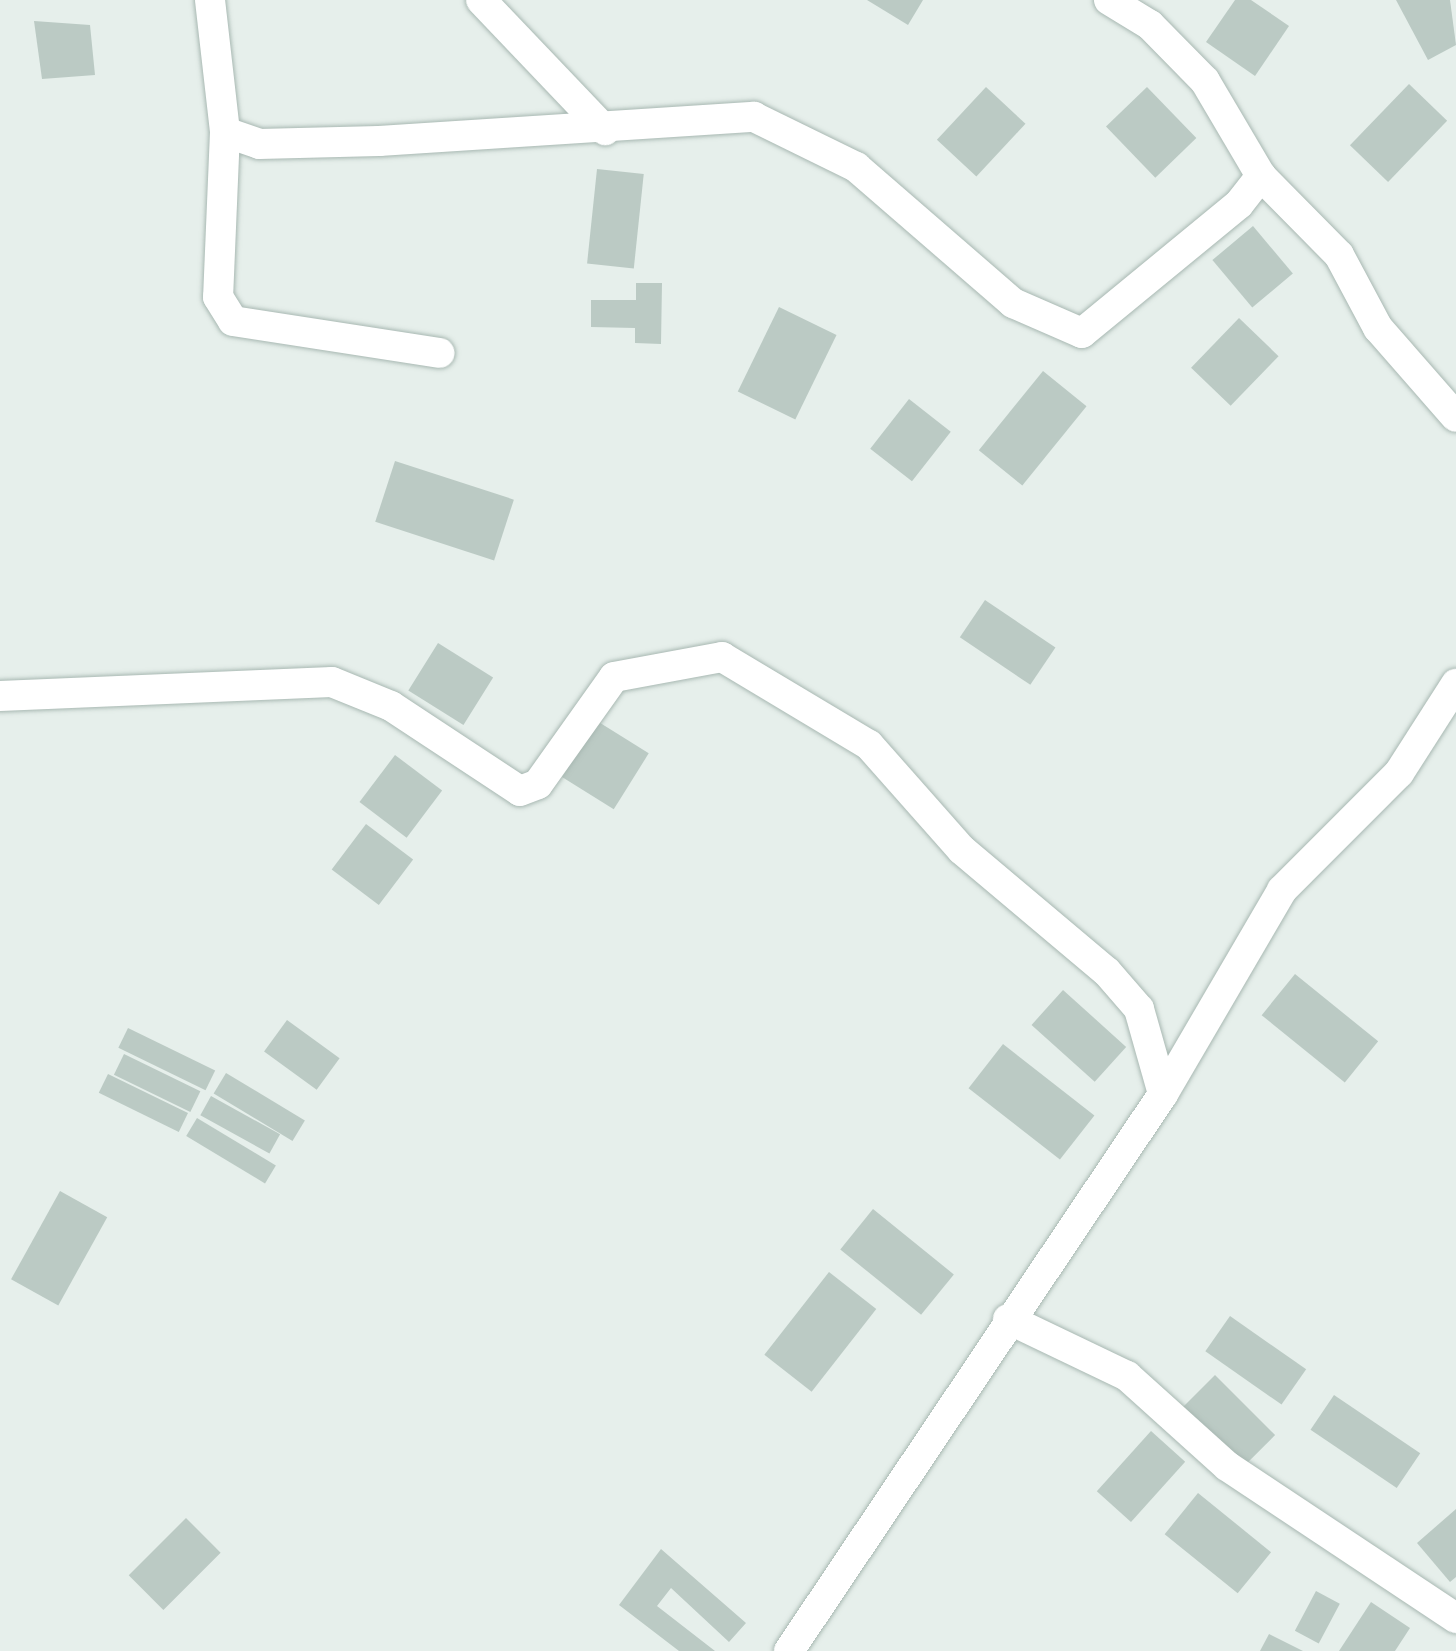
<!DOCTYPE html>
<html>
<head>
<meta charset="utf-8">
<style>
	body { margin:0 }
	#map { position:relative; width:1456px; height:1651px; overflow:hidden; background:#e6efeb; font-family:"PT Sans",sans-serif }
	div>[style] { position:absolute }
	.building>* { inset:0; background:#bbcac4; transform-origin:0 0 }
	.roads { filter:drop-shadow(0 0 2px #a8b8b2) drop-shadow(0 0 2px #a8b8b2) }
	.minor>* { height:30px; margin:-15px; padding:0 15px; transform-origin:15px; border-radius:15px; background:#fff }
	span { translate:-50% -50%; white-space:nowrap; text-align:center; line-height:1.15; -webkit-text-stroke:9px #f7fbf9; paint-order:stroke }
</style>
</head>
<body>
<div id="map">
	<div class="building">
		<div style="clip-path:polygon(867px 0,923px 0,908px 25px)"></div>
		<div style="clip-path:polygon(1235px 0,1251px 0,1289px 26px,1255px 76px,1206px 42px)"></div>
		<div style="clip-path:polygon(1396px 0,1450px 0,1456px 45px,1428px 60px)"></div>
		<div style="clip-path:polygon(34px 21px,90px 25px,95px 75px,42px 79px)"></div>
		<div style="left:1409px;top:84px;width:53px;height:85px;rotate:44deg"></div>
		<div style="left:986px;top:87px;width:54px;height:72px;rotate:43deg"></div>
		<div style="left:1147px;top:87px;width:71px;height:57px;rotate:46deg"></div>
		<div style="left:597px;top:169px;width:47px;height:95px;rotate:6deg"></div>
		<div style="left:1253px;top:226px;width:62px;height:53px;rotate:50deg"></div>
		<div style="clip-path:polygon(636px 283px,662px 283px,661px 344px,635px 343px,635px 328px,591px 327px,591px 300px,636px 300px)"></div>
		<div style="left:779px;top:307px;width:64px;height:94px;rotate:26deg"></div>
		<div style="left:1239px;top:318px;width:55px;height:69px;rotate:44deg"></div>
		<div style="left:1043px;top:371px;width:56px;height:102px;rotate:39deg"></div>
		<div style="left:909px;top:399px;width:53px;height:63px;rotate:38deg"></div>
		<div style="left:395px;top:461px;width:125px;height:64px;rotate:18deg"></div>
		<div style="left:985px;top:600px;width:85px;height:45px;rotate:34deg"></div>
		<div style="left:438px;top:643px;width:65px;height:56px;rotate:32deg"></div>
		<div style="left:597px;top:721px;width:61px;height:66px;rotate:32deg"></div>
		<div style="left:395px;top:755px;width:59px;height:59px;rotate:37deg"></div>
		<div style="left:366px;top:824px;width:59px;height:57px;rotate:37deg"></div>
		<div style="left:1295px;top:974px;width:107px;height:53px;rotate:39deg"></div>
		<div style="left:1063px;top:990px;width:85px;height:47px;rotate:42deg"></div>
		<div style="left:287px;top:1020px;width:65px;height:39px;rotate:36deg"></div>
		<div style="left:128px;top:1028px;width:97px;height:22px;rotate:26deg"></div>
		<div style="left:1003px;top:1044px;width:116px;height:56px;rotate:38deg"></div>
		<div style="left:124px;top:1054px;width:85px;height:23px;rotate:26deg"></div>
		<div style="left:226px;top:1073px;width:92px;height:24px;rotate:31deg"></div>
		<div style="left:108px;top:1074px;width:89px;height:21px;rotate:26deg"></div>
		<div style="left:211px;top:1096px;width:79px;height:22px;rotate:29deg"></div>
		<div style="left:197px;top:1118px;width:92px;height:21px;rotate:31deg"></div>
		<div style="left:60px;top:1191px;width:54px;height:101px;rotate:29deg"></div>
		<div style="left:873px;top:1209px;width:104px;height:52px;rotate:39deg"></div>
		<div style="left:829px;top:1272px;width:60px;height:105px;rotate:38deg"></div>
		<div style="left:1230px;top:1316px;width:93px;height:43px;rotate:35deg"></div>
		<div style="left:1215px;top:1375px;width:85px;height:47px;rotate:45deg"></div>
		<div style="left:1334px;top:1395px;width:104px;height:42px;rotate:34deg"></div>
		<div style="left:1151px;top:1431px;width:46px;height:81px;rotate:42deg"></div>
		<div style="left:1198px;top:1493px;width:94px;height:53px;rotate:39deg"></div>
		<div style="clip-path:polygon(1456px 1509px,1456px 1577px,1450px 1582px,1417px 1543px)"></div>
		<div style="left:186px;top:1518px;width:49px;height:81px;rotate:45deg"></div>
		<div style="clip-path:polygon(661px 1549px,746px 1623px,729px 1642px,671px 1588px,657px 1606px,715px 1651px,679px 1651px,619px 1605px)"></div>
		<div style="left:1316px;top:1591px;width:27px;height:45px;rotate:28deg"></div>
		<div style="clip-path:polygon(1371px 1602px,1410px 1628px,1395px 1651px,1339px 1651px)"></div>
		<div style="clip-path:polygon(1269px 1634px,1303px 1651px,1260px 1651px)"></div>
	</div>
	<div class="roads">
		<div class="minor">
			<div style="left:210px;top:0;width:133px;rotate:83.5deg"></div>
			<div style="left:225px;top:132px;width:36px;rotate:19deg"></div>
			<div style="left:259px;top:144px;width:120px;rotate:-1.4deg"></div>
			<div style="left:379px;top:141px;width:376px;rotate:-3.7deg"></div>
			<div style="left:754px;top:117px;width:114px;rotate:26.1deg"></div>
			<div style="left:856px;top:167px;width:208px;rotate:40.9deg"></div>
			<div style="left:1013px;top:303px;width:75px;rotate:23.5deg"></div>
			<div style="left:1082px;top:333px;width:203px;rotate:-39.4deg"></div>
			<div style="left:1239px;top:204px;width:36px;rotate:-52deg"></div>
			<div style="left:1261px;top:176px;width:111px;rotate:45.4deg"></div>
			<div style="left:1339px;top:255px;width:83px;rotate:61.9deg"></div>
			<div style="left:1378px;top:328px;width:118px;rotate:48.8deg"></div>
			<div style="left:481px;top:0;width:180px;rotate:46.4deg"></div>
			<div style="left:1109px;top:0;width:48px;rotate:31.4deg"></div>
			<div style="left:1150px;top:25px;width:78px;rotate:45.5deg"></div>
			<div style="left:1205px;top:81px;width:110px;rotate:59.5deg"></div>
			<div style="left:225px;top:132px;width:165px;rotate:92.4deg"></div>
			<div style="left:218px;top:297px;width:28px;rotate:58deg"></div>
			<div style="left:233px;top:321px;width:209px;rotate:8.8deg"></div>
			<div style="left:0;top:696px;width:332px;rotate:-2.4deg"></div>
			<div style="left:332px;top:682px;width:64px;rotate:22.1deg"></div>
			<div style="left:391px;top:706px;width:154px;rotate:33.4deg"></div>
			<div style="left:520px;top:791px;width:19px;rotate:-21deg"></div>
			<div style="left:538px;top:784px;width:131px;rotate:-54.6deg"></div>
			<div style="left:614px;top:677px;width:110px;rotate:-10.5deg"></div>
			<div style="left:722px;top:657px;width:171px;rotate:30.9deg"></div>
			<div style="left:869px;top:745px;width:140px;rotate:48.5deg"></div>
			<div style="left:962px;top:850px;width:189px;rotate:40.1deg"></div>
			<div style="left:1107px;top:972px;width:49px;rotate:49.1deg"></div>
			<div style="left:1139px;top:1009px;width:88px;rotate:74.2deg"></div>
			<div style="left:1008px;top:1319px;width:132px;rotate:25.6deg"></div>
			<div style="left:1127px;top:1376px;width:135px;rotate:42deg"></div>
			<div style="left:1227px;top:1466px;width:275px;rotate:33.6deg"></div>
			<div style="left:789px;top:1651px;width:671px;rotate:-56.12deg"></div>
			<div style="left:1163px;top:1094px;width:236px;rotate:-59.7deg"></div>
			<div style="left:1282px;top:890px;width:165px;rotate:-45deg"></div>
			<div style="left:1399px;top:773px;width:106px;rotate:-57.4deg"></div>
		</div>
	</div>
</div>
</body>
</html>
